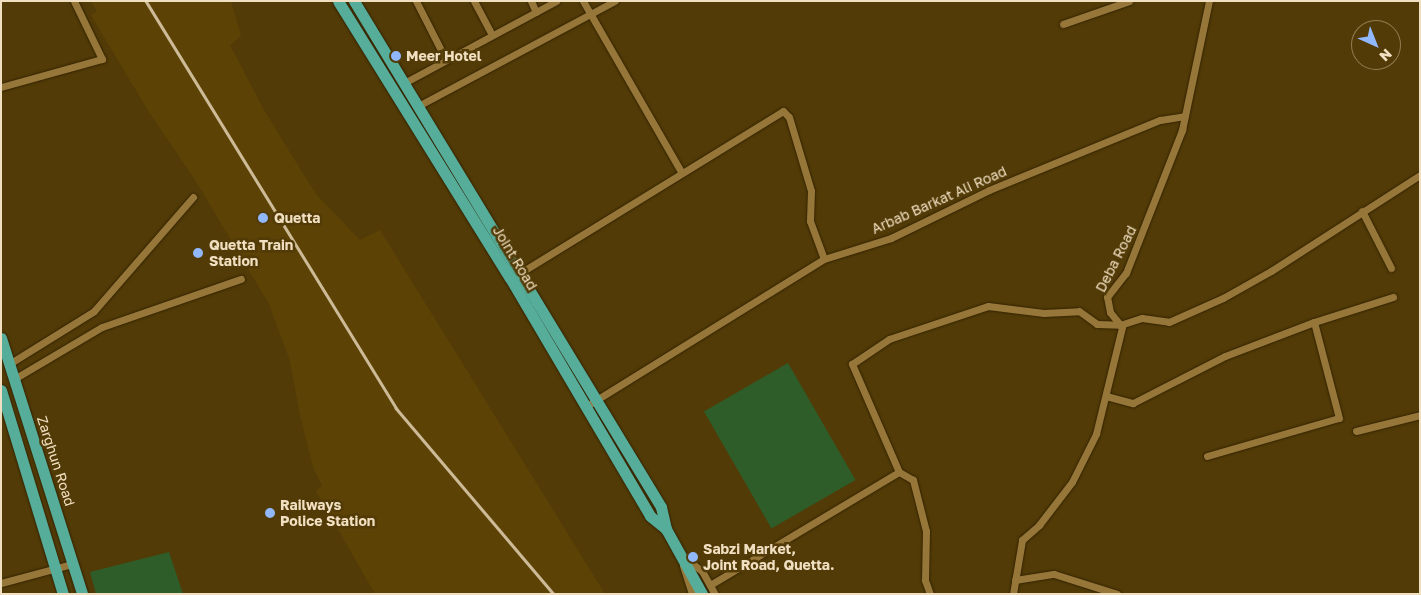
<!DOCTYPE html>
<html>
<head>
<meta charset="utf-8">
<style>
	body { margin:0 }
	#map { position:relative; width:1421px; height:595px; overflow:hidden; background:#523b07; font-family:"Golos Text",sans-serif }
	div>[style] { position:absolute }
	.built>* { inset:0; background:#5d4206 }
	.green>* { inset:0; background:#2f5d29; transform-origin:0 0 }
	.roads { filter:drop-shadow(0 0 1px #332301) drop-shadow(0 0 1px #332301) }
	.street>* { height:7px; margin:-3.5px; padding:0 3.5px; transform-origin:3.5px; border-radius:3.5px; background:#977739 }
	.primary>* { height:11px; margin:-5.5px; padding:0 5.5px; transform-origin:5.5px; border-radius:5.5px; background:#55ad9a }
	.rail>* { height:2.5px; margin:-1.25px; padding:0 1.25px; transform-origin:1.25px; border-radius:1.25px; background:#cdba97 }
	.dots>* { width:14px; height:14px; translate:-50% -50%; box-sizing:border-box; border:2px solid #523b07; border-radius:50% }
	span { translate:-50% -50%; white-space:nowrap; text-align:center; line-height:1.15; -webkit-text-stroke:5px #523b07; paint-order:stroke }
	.poi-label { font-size:14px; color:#f1dfc1; font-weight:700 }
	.left { translate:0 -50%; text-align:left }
	.street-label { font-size:14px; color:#f1dfc1 }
	.frame { position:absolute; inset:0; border:2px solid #f1dfc1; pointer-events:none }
	.north { position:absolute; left:1351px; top:20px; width:50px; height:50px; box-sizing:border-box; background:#523b07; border:1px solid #927d51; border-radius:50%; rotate:136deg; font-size:14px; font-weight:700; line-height:20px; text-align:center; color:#f1dfc1 }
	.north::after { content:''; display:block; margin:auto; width:18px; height:22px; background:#91b8fd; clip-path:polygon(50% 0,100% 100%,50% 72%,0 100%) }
</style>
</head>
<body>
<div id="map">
	<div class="built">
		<div style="clip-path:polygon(91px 1px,231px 1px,241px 36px,230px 45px,264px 110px,302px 172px,316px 194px,360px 240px,380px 230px,605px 594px,375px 594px,316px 491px,322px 486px,313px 467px,299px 411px,290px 361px,269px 304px,197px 183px,147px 109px,91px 15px,97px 11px)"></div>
	</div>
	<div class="green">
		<div style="left:788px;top:363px;width:135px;height:97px;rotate:60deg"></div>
		<div style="clip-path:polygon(169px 552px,183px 594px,96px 594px,90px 572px)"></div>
	</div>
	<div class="roads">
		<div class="street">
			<div style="left:416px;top:1px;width:66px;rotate:63deg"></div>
			<div style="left:474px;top:1px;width:38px;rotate:62deg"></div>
			<div style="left:531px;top:1px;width:12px;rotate:66deg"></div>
			<div style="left:583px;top:1px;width:198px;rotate:60.1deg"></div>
			<div style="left:1063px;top:24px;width:70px;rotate:-19.2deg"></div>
			<div style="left:404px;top:83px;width:173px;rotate:-28.3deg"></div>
			<div style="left:1px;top:87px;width:105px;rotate:-15.5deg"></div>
			<div style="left:102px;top:59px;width:64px;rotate:-115.8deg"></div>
			<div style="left:418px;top:106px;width:223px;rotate:-28.1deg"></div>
			<div style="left:1362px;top:211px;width:64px;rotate:63deg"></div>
			<div style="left:520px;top:273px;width:309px;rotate:-31.6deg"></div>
			<div style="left:783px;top:111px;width:8px;rotate:45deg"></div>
			<div style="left:789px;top:117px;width:77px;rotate:73.4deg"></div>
			<div style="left:811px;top:191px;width:30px;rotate:92deg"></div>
			<div style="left:810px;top:221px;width:40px;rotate:69.8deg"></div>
			<div style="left:9px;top:364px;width:100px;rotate:-31.9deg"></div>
			<div style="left:94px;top:311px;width:151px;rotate:-49deg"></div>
			<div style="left:14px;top:379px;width:102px;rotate:-30.6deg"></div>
			<div style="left:102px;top:327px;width:147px;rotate:-19.1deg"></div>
			<div style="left:1106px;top:396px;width:28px;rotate:15deg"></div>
			<div style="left:1133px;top:403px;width:103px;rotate:-27.1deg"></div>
			<div style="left:1225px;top:356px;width:95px;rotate:-20.9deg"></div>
			<div style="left:1314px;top:322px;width:83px;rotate:-17.6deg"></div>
			<div style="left:585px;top:407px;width:281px;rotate:-31.8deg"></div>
			<div style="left:824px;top:259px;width:70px;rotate:-17.4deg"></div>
			<div style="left:891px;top:238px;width:109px;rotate:-26.1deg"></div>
			<div style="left:989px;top:190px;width:185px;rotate:-22.3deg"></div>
			<div style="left:1160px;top:120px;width:25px;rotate:-9deg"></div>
			<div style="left:1356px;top:431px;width:66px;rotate:-14deg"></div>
			<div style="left:1207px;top:456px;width:137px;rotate:-16.1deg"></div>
			<div style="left:1339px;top:418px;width:99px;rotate:-104.6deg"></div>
			<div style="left:684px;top:557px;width:23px;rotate:38deg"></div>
			<div style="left:702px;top:571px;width:26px;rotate:61deg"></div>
			<div style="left:683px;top:566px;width:29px;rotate:72deg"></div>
			<div style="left:1015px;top:580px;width:39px;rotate:-9deg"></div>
			<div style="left:1054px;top:574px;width:66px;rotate:17.6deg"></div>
			<div style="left:1px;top:583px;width:73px;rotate:-15deg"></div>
			<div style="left:710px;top:585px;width:220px;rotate:-30.9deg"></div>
			<div style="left:930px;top:594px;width:15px;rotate:-110deg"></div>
			<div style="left:925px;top:580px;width:49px;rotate:-88.8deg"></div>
			<div style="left:926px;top:531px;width:53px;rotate:-104.3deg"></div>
			<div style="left:913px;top:480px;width:16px;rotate:-150deg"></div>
			<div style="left:899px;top:472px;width:118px;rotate:-113.5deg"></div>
			<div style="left:852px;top:364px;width:45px;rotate:-34deg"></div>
			<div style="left:889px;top:339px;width:104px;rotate:-18.4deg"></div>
			<div style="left:988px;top:306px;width:56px;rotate:7.1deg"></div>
			<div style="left:1044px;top:313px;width:35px;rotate:-3deg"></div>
			<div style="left:1079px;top:311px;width:22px;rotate:36deg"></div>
			<div style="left:1097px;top:324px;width:23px;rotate:2deg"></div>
			<div style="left:1120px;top:325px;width:23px;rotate:-18deg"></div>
			<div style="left:1142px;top:318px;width:27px;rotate:8deg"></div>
			<div style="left:1169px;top:322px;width:59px;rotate:-24deg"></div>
			<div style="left:1223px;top:298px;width:55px;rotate:-29.4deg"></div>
			<div style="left:1271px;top:271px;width:177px;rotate:-32.8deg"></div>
			<div style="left:1013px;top:594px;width:55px;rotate:-80.5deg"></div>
			<div style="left:1022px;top:540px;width:23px;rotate:-41deg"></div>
			<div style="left:1039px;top:525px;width:54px;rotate:-52.5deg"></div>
			<div style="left:1072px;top:482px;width:54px;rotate:-63.4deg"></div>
			<div style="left:1096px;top:434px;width:110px;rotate:-76.3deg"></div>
			<div style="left:1122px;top:327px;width:19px;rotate:-129deg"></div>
			<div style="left:1110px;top:312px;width:15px;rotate:-101deg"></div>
			<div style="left:1107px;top:297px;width:31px;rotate:-52deg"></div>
			<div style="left:1126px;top:273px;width:154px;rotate:-68.6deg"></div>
			<div style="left:1182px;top:130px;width:132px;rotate:-78.2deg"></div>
		</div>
		<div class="primary">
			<div style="left:338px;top:1px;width:326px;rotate:58.2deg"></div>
			<div style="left:510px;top:278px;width:276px;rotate:59.5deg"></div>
			<div style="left:650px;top:516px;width:21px;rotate:39deg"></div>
			<div style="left:354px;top:1px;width:592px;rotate:58.75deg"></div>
			<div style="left:661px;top:507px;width:23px;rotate:77deg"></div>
			<div style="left:666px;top:529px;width:74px;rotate:61deg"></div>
			<div style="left:1px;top:338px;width:269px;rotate:72.4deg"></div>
			<div style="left:1px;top:390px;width:213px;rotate:73.1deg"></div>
		</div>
	</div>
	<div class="rail">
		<div style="left:146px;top:1px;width:478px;rotate:58.4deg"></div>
		<div style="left:396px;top:408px;width:244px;rotate:49.7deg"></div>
	</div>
	<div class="dots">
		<div style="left:396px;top:56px;background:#91b8fd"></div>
		<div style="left:263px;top:218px;background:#91b8fd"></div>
		<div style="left:198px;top:253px;background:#91b8fd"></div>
		<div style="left:270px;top:513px;background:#91b8fd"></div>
		<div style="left:693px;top:557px;background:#91b8fd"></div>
	</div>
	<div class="poi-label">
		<span class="left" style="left:406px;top:56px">Meer Hotel</span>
		<span class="left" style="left:274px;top:218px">Quetta</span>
		<span class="left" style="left:209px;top:253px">Quetta Train<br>Station</span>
		<span class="left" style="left:280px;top:513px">Railways<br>Police Station</span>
		<span class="left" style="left:703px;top:557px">Sabzi Market,<br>Joint Road, Quetta.</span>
	</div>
	<div class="street-label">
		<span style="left:939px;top:200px;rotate:-24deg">Arbab Barkat Ali Road</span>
		<span style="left:515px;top:258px;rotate:59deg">Joint Road</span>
		<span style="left:1116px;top:259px;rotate:-63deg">Deba Road</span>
		<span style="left:56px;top:461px;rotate:72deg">Zarghun Road</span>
	</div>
	<div class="frame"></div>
	<div class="north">N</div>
</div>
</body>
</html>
